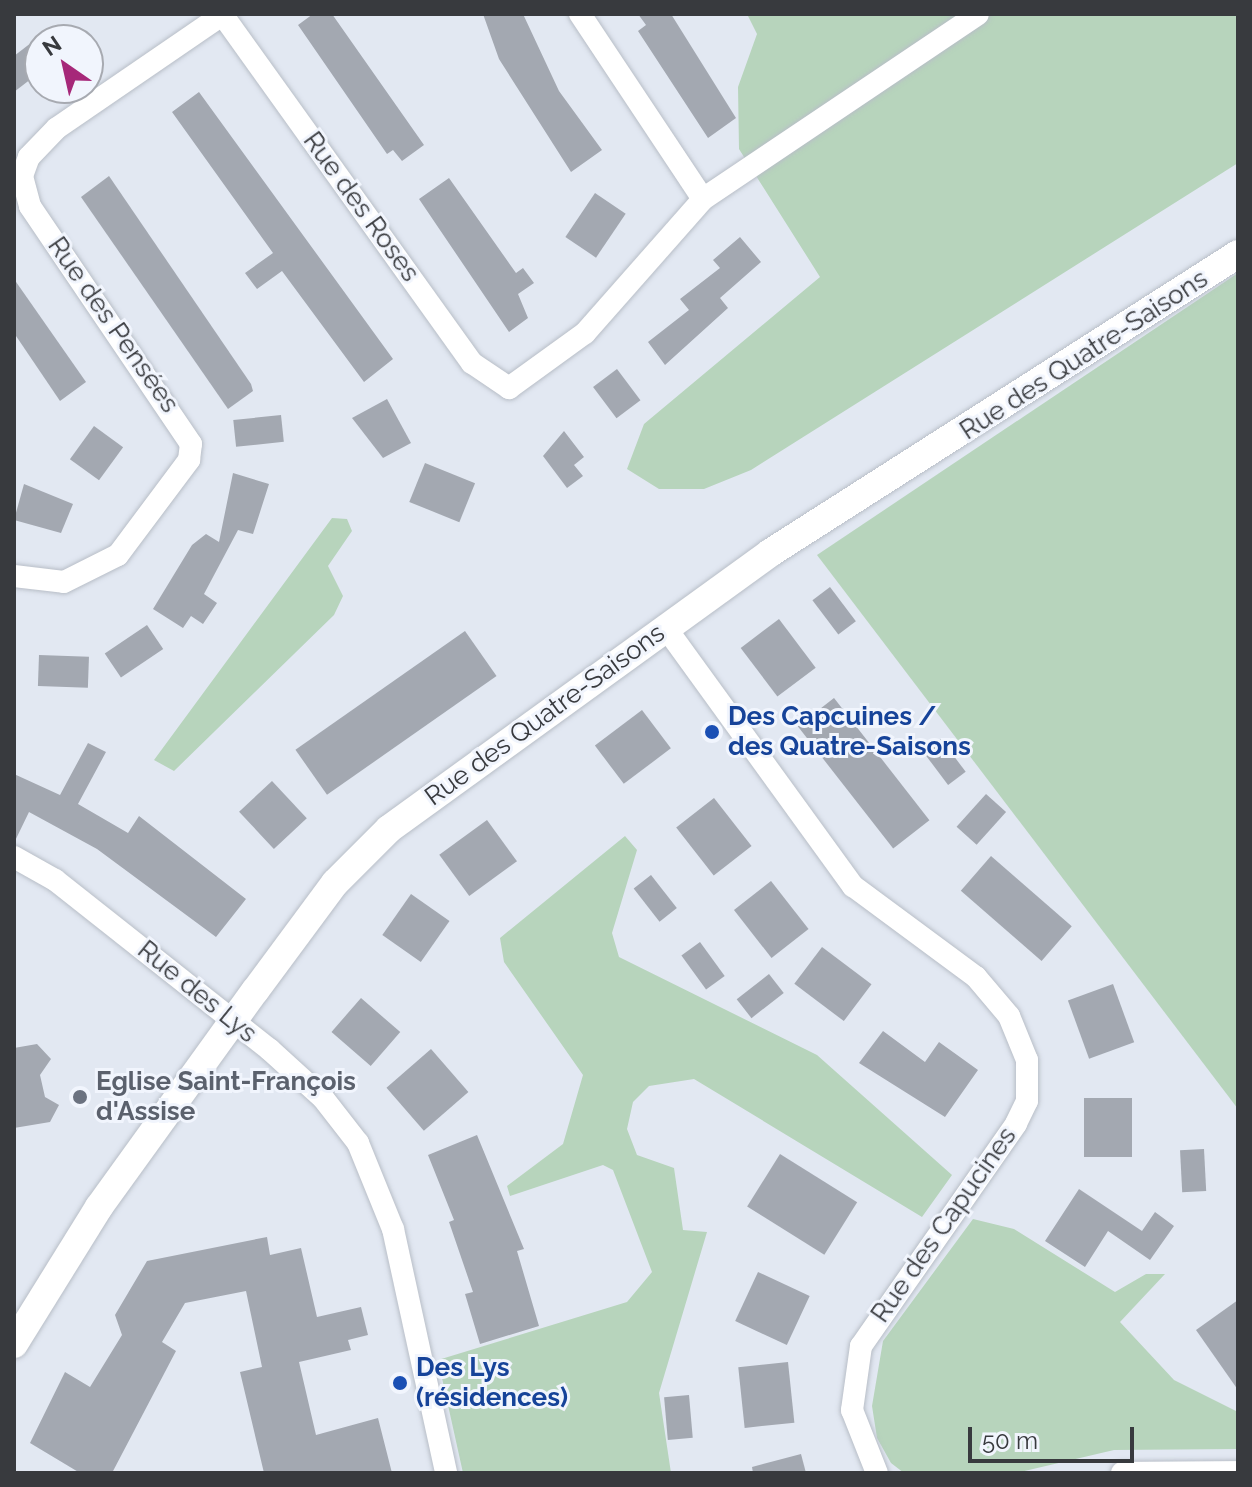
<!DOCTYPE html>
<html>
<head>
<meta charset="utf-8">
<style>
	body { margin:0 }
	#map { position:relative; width:1252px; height:1487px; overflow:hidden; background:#e2e8f2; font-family:Raleway,sans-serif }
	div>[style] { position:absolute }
	.green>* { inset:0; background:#b7d4bc }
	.building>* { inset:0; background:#a3a8b1; transform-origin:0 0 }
	.roads { filter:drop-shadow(0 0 2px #b8bec7) drop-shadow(0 0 2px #b8bec7) }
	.minor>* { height:22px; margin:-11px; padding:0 11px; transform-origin:11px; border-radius:11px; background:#fff }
	.tertiary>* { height:28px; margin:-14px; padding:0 14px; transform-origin:14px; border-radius:14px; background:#fff }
	.dots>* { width:22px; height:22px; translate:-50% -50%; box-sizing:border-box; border:4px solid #f1f5fd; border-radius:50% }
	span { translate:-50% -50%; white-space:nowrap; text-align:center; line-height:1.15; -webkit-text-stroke:6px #f1f5fd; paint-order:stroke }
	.street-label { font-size:26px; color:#383a3e }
	.transit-label { font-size:26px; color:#164399; font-weight:700 }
	.left { translate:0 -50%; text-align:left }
	.worship-label { font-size:26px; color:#5b616d; font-weight:700 }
	.frame { position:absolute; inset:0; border:16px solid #383a3e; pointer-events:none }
	.north { position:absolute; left:24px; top:24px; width:80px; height:80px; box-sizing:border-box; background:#f1f5fd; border:2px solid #a7aab1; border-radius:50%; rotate:326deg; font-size:22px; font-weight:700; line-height:32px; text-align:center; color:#383a3e }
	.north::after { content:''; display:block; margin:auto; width:28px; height:36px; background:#a62879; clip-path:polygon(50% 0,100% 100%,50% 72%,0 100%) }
	.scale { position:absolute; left:968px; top:1427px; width:166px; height:36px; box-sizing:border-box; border:4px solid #383a3e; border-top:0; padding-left:10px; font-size:24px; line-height:28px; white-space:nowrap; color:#383a3e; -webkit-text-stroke:6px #f1f5fd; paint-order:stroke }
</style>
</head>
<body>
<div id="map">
	<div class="green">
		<div style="clip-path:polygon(747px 14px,1238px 14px,1238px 163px,751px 470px,704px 489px,659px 489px,627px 469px,644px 424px,820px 277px,739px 149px,738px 87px,757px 34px)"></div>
		<div style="clip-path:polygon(1238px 273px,1238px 1109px,817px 555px)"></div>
		<div style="clip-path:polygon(332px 518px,347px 519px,352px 531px,328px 566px,343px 596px,334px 615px,174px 771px,154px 760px)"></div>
		<div style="clip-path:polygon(625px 836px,637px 850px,612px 933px,619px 957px,817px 1055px,952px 1175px,922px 1217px,694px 1079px,649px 1086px,633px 1102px,627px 1129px,637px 1155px,674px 1168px,683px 1230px,707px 1232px,659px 1393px,671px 1473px,463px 1473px,438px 1360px,627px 1302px,652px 1272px,613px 1170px,603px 1165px,510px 1196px,507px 1186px,563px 1144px,583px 1075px,504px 962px,500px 938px)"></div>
		<div style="clip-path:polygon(973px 1219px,1014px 1229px,1115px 1292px,1146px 1274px,1165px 1274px,1120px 1322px,1174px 1380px,1238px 1412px,1238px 1449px,1114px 1450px,1016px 1473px,904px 1473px,891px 1463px,877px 1438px,872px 1406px,883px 1341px)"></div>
	</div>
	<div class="building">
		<div style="clip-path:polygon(313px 14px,332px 14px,424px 145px,402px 161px,393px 150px,387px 154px,298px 25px)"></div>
		<div style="clip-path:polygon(483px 14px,523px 14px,559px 91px,602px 150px,571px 172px,499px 59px)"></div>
		<div style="clip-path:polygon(638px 14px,671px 14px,736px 118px,708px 138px,638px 31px,646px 25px)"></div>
		<div style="clip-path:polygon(40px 36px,40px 72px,14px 92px,14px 56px)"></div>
		<div style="clip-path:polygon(199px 92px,393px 359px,364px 382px,282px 271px,257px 289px,245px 273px,273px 253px,172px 112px)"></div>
		<div style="clip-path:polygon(109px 176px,251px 384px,253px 391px,228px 409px,81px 197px)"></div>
		<div style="clip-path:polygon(449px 178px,516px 273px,523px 268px,534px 283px,518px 294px,528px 318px,509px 332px,419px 199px)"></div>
		<div style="left:595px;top:193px;width:37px;height:53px;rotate:34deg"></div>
		<div style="clip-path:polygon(740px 237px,761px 262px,720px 298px,728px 308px,665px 365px,648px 342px,689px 310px,680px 299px,720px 268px,713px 260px)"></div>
		<div style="clip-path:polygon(14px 279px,86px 382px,60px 401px,14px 333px)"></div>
		<div style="left:617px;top:369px;width:39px;height:30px;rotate:53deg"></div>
		<div style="clip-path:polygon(387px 399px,411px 443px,383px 458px,352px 418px)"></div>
		<div style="left:281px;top:415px;width:27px;height:48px;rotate:84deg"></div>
		<div style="left:94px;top:426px;width:36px;height:41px;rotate:36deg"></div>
		<div style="clip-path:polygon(564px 431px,584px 457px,574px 465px,583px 476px,567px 488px,543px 456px)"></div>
		<div style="left:425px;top:463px;width:54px;height:42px;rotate:22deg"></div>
		<div style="clip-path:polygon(233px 473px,269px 484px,253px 534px,238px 530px,204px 594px,217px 603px,203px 624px,191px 616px,183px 628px,153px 609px,192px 545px,206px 534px,219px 542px)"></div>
		<div style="clip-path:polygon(24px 484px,73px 504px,61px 533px,14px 520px)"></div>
		<div style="left:830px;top:587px;width:43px;height:22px;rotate:53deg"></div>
		<div style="left:779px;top:619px;width:61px;height:48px;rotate:53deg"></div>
		<div style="left:147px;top:625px;width:29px;height:51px;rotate:56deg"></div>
		<div style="left:465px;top:631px;width:55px;height:207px;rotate:55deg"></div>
		<div style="left:39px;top:655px;width:50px;height:31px;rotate:2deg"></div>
		<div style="left:834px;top:698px;width:155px;height:46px;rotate:52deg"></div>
		<div style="left:642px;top:710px;width:48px;height:59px;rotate:53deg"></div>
		<div style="left:941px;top:739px;width:41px;height:22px;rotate:53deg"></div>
		<div style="clip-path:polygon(88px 743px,106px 752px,78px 804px,128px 833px,139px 816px,246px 899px,216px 937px,97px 849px,29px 812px,14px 843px,14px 774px,60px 795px)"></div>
		<div style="left:272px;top:781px;width:51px;height:45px;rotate:47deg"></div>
		<div style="left:986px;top:794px;width:27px;height:44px;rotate:42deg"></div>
		<div style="left:714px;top:798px;width:61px;height:48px;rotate:52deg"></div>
		<div style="left:487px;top:820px;width:51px;height:59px;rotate:54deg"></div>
		<div style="left:991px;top:856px;width:107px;height:46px;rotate:41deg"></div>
		<div style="left:651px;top:875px;width:42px;height:22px;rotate:52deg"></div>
		<div style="left:771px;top:881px;width:61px;height:47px;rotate:52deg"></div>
		<div style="left:411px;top:894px;width:47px;height:50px;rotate:35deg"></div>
		<div style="left:700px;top:942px;width:42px;height:23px;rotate:54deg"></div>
		<div style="left:822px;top:947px;width:62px;height:46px;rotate:37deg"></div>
		<div style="left:769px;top:974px;width:24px;height:41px;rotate:52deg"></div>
		<div style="left:1113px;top:984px;width:62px;height:48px;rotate:70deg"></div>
		<div style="left:361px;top:998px;width:52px;height:45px;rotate:41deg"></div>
		<div style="clip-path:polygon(883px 1031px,925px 1062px,939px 1042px,978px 1070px,945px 1117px,859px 1063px)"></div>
		<div style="clip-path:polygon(37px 1044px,51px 1059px,40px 1075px,45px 1097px,59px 1105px,50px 1122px,14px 1128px,14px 1048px)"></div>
		<div style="left:431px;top:1049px;width:57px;height:59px;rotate:49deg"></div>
		<div style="left:1084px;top:1098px;width:48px;height:59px"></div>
		<div style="clip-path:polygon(477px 1135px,524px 1249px,517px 1251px,539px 1326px,480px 1344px,465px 1294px,473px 1292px,449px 1222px,454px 1220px,428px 1155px)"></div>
		<div style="left:1204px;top:1149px;width:42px;height:24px;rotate:87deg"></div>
		<div style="left:780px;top:1154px;width:91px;height:62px;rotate:32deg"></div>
		<div style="clip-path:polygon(1079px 1189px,1142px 1231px,1155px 1212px,1174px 1226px,1150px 1260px,1108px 1231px,1085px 1267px,1045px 1241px)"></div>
		<div style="clip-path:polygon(267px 1237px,270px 1255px,301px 1248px,317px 1317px,361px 1307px,368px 1335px,348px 1340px,351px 1350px,299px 1362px,316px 1435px,378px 1418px,392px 1473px,264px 1473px,240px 1372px,262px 1367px,246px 1291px,185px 1303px,162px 1342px,176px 1351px,112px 1473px,80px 1473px,30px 1443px,65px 1372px,90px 1387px,122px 1335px,115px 1315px,147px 1261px)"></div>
		<div style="left:758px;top:1272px;width:57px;height:54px;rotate:25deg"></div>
		<div style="clip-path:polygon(1238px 1300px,1238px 1390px,1196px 1330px)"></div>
		<div style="left:788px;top:1362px;width:61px;height:50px;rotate:84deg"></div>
		<div style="left:689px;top:1395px;width:43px;height:25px;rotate:85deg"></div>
		<div style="clip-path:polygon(801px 1454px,806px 1473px,753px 1473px,752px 1467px)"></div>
	</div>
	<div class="roads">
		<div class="minor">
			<div style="left:222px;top:14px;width:429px;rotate:54.4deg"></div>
			<div style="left:472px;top:363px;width:45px;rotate:34deg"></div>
			<div style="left:509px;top:388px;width:94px;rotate:-35.9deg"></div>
			<div style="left:585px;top:333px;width:179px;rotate:-48.6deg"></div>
			<div style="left:703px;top:199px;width:331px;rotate:-33.9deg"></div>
			<div style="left:580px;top:14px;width:222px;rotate:56.4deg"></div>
			<div style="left:14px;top:576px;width:50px;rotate:6.8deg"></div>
			<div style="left:64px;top:582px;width:60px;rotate:-26.6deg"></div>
			<div style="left:118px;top:555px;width:119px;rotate:-53.2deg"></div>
			<div style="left:189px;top:460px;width:16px;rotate:-83deg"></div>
			<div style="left:191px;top:444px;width:287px;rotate:-124.1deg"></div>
			<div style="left:30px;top:206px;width:31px;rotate:-105deg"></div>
			<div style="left:22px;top:176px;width:20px;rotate:-70deg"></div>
			<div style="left:29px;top:157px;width:40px;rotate:-46deg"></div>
			<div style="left:57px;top:128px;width:200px;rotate:-34.4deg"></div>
			<div style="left:666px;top:628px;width:319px;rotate:54.1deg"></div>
			<div style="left:853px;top:886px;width:153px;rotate:36.5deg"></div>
			<div style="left:976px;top:977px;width:51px;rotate:49.8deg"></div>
			<div style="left:1009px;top:1016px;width:48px;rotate:67.8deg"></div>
			<div style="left:1027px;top:1060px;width:41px;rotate:90deg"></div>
			<div style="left:1027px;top:1101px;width:25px;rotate:116deg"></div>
			<div style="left:1016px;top:1124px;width:271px;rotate:124.9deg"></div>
			<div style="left:861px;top:1346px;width:65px;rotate:98deg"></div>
			<div style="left:852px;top:1410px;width:68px;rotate:68.4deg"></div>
			<div style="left:14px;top:857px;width:47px;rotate:29.3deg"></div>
			<div style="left:55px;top:880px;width:273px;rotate:38.3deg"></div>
			<div style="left:269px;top:1049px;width:73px;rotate:42.2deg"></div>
			<div style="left:323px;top:1098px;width:57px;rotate:52.1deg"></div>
			<div style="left:358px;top:1143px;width:93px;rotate:67.9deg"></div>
			<div style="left:393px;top:1229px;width:250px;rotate:77.7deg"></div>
			<div style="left:1122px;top:1473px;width:116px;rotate:-0.5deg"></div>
		</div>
		<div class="tertiary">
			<div style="left:14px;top:1344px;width:161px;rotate:-58.2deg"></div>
			<div style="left:99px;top:1207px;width:266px;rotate:-54.2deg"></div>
			<div style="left:255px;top:991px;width:134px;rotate:-53.5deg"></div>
			<div style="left:335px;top:883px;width:76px;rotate:-45deg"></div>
			<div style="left:389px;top:829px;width:470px;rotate:-35.9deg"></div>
			<div style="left:770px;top:553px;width:555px;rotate:-32.57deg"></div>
		</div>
	</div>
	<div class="dots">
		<div style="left:712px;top:732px;background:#1a4fb4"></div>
		<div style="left:80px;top:1097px;background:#6b7280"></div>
		<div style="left:400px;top:1383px;background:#1a4fb4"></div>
	</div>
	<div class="street-label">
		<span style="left:361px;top:207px;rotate:54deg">Rue des Roses</span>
		<span style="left:113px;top:325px;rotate:55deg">Rue des Pensées</span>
		<span style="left:1084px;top:355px;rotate:-33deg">Rue des Quatre-Saisons</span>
		<span style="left:545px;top:715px;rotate:-36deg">Rue des Quatre-Saisons</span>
		<span style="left:197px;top:992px;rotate:39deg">Rue des Lys</span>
		<span style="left:944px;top:1225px;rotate:-55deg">Rue des Capucines</span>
	</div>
	<div class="transit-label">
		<span class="left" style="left:728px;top:732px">Des Capcuines /<br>des Quatre-Saisons</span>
		<span class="left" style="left:416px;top:1383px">Des Lys<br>(résidences)</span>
	</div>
	<div class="worship-label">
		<span class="left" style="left:96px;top:1097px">Eglise Saint-François<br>d'Assise</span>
	</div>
	<div class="frame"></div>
	<div class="north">N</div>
	<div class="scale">50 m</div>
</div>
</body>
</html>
